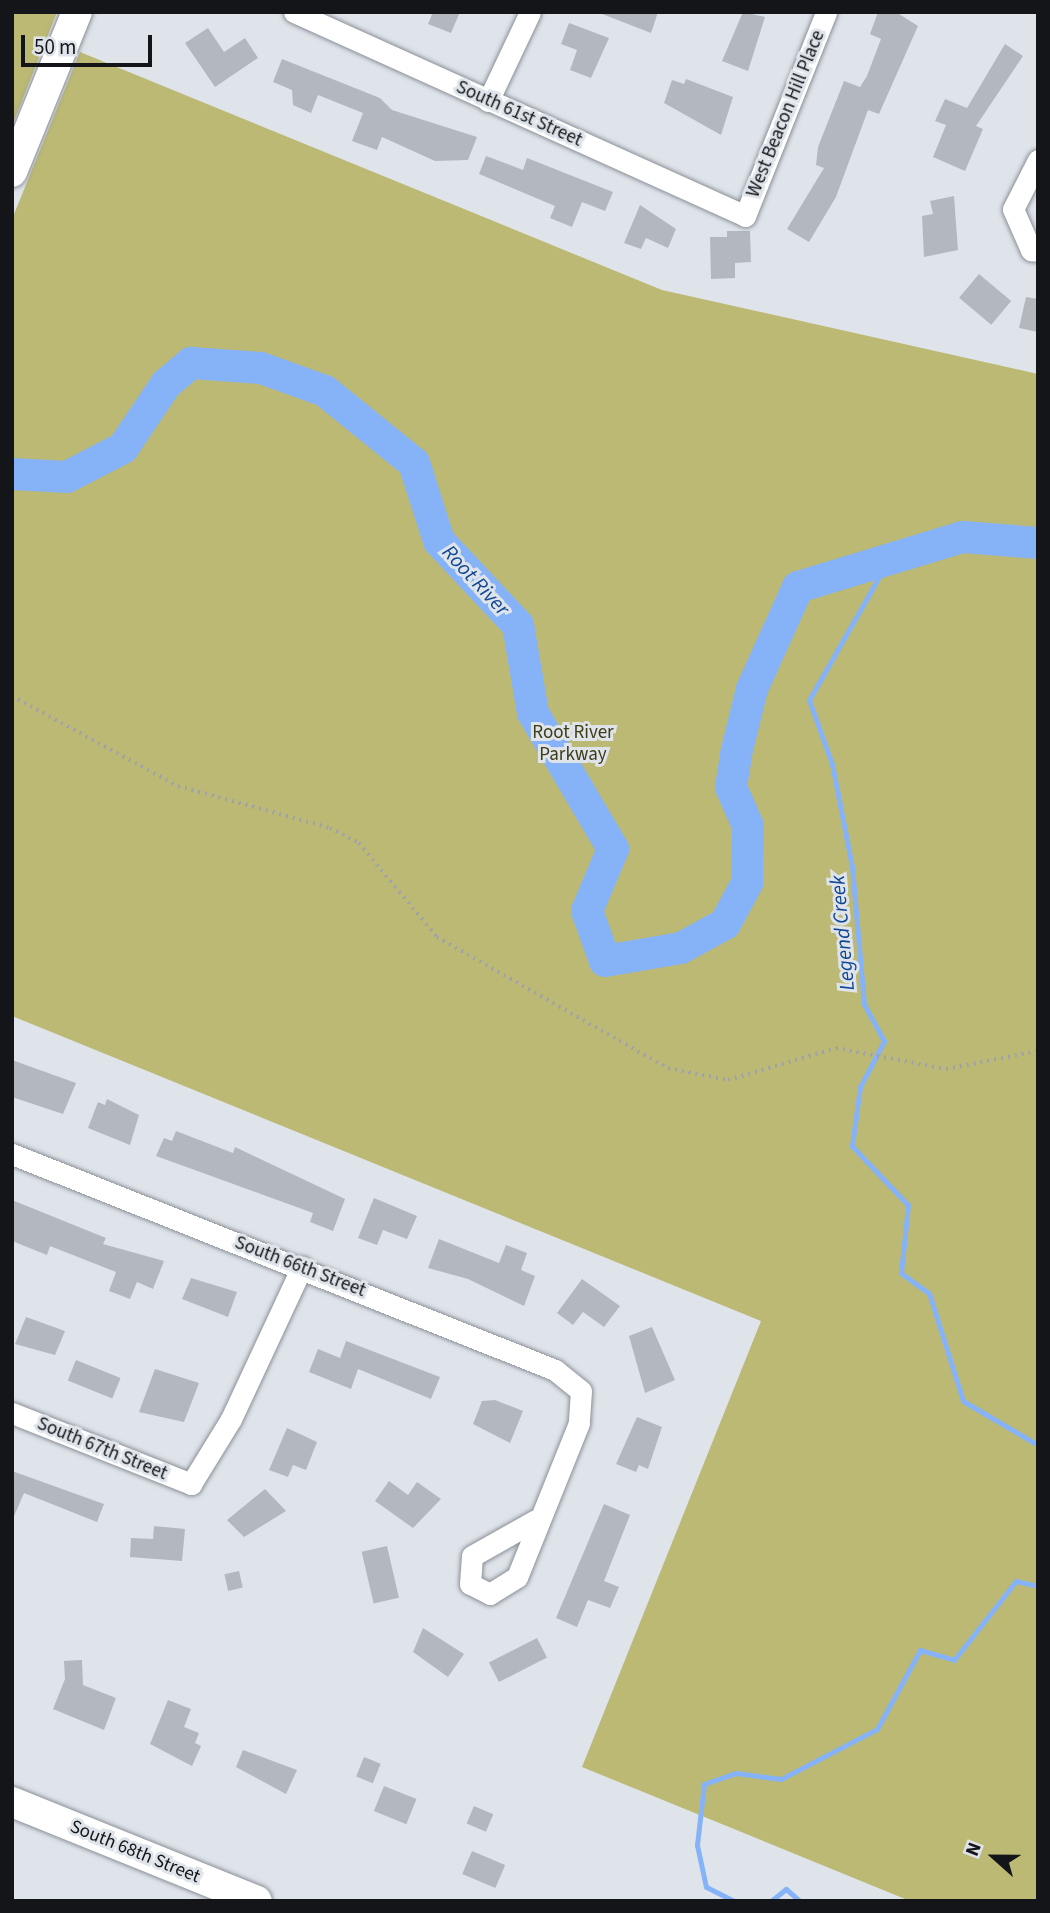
<!DOCTYPE html>
<html>
<head>
<meta charset="utf-8">
<style>
	body { margin:0 }
	#map { position:relative; width:1050px; height:1913px; overflow:hidden; background:#dfe4eb; font-family:"Source Sans 3",sans-serif }
	div>[style] { position:absolute }
	.green>* { inset:0; background:#bcb974 }
	.stream>* { height:5px; margin:-2.5px; padding:0 2.5px; transform-origin:2.5px; border-radius:2.5px; background:#86b3f7 }
	.river>* { height:32px; margin:-16px; padding:0 16px; transform-origin:16px; border-radius:16px; background:#86b3f7 }
	.building>* { inset:0; background:#b3b8bf; transform-origin:0 0 }
	.path>* { height:3.5px; margin-top:-1.75px; transform-origin:0; background:repeating-linear-gradient(90deg,#9fa3a9 0 2px,transparent 0 7px) }
	.roads { filter:drop-shadow(0 0 2px #8b9097) drop-shadow(0 0 2px #8b9097) }
	.street>* { height:21px; margin:-10.5px; padding:0 10.5px; transform-origin:10.5px; border-radius:10.5px; background:#fff }
	.secondary>* { height:30px; margin:-15px; padding:0 15px; transform-origin:15px; border-radius:15px; background:#fff }
	span { translate:-50% -50%; white-space:nowrap; text-align:center; line-height:1.15; -webkit-text-stroke:6px #dfe4eb; paint-order:stroke }
	.street-label { font-size:19px; color:#141518 }
	.park-label { font-size:19px; color:#3e3c17 }
	.water-label { font-size:21px; color:#0e4694; font-style:italic }
	.frame { position:absolute; inset:0; border:14px solid #141518; pointer-events:none }
	.north { position:absolute; left:959px; top:1822px; width:70px; height:70px; -webkit-text-stroke:5px #dfe4eb; paint-order:stroke; rotate:291deg; font-size:19px; font-weight:700; line-height:28px; text-align:center; color:#141518 }
	.north::after { content:''; display:block; margin:auto; width:24px; height:32px; background:#141518; clip-path:polygon(50% 0,100% 100%,50% 72%,0 100%) }
	.scale { position:absolute; left:21px; top:35px; width:131px; height:32px; box-sizing:border-box; border:4px solid #141518; border-top:0; padding-left:9px; font-size:21px; line-height:24px; white-space:nowrap; color:#141518; -webkit-text-stroke:5px #dfe4eb; paint-order:stroke }
</style>
</head>
<body>
<div id="map">
	<div class="green">
		<div style="clip-path:polygon(12px 12px,57px 12px,12px 126px)"></div>
		<div style="clip-path:polygon(80px 52px,662px 290px,1038px 374px,1038px 1901px,910px 1901px,582px 1767px,761px 1321px,12px 1016px,12px 219px)"></div>
	</div>
	<div class="stream">
		<div style="left:931px;top:547px;width:31px;rotate:142deg"></div>
		<div style="left:907px;top:566px;width:28px;rotate:162deg"></div>
		<div style="left:880px;top:575px;width:144px;rotate:119.6deg"></div>
		<div style="left:809px;top:700px;width:68px;rotate:70.2deg"></div>
		<div style="left:832px;top:764px;width:105px;rotate:79deg"></div>
		<div style="left:852px;top:867px;width:138px;rotate:85deg"></div>
		<div style="left:864px;top:1004px;width:42px;rotate:61.6deg"></div>
		<div style="left:884px;top:1041px;width:52px;rotate:117.6deg"></div>
		<div style="left:860px;top:1087px;width:60px;rotate:97.7deg"></div>
		<div style="left:852px;top:1146px;width:81px;rotate:46.5deg"></div>
		<div style="left:908px;top:1205px;width:68px;rotate:95.9deg"></div>
		<div style="left:901px;top:1273px;width:34px;rotate:36deg"></div>
		<div style="left:929px;top:1293px;width:113px;rotate:72.5deg"></div>
		<div style="left:963px;top:1401px;width:87px;rotate:30.4deg"></div>
		<div style="left:734px;top:1901px;width:31px;rotate:-153deg"></div>
		<div style="left:706px;top:1887px;width:43px;rotate:-102.1deg"></div>
		<div style="left:697px;top:1845px;width:61px;rotate:-83.5deg"></div>
		<div style="left:704px;top:1784px;width:34px;rotate:-19deg"></div>
		<div style="left:736px;top:1773px;width:45px;rotate:7.6deg"></div>
		<div style="left:781px;top:1779px;width:108px;rotate:-27.5deg"></div>
		<div style="left:877px;top:1729px;width:90px;rotate:-61.4deg"></div>
		<div style="left:920px;top:1650px;width:35px;rotate:16deg"></div>
		<div style="left:954px;top:1660px;width:100px;rotate:-51.9deg"></div>
		<div style="left:1016px;top:1581px;width:23px;rotate:13deg"></div>
		<div style="left:771px;top:1901px;width:19px;rotate:-39deg"></div>
		<div style="left:786px;top:1889px;width:18px;rotate:41deg"></div>
	</div>
	<div class="river">
		<div style="left:12px;top:474px;width:55px;rotate:3.1deg"></div>
		<div style="left:67px;top:477px;width:63px;rotate:-27.4deg"></div>
		<div style="left:123px;top:448px;width:77px;rotate:-56.1deg"></div>
		<div style="left:166px;top:384px;width:33px;rotate:-40deg"></div>
		<div style="left:191px;top:363px;width:70px;rotate:4.1deg"></div>
		<div style="left:261px;top:368px;width:68px;rotate:19.8deg"></div>
		<div style="left:325px;top:391px;width:114px;rotate:39deg"></div>
		<div style="left:414px;top:463px;width:82px;rotate:72.2deg"></div>
		<div style="left:439px;top:541px;width:115px;rotate:46.8deg"></div>
		<div style="left:518px;top:625px;width:89px;rotate:80.3deg"></div>
		<div style="left:533px;top:713px;width:158px;rotate:59.5deg"></div>
		<div style="left:613px;top:849px;width:67px;rotate:112.8deg"></div>
		<div style="left:587px;top:911px;width:53px;rotate:70.2deg"></div>
		<div style="left:605px;top:961px;width:77px;rotate:-9.7deg"></div>
		<div style="left:681px;top:948px;width:50px;rotate:-28.6deg"></div>
		<div style="left:725px;top:924px;width:47px;rotate:-61.8deg"></div>
		<div style="left:747px;top:883px;width:57px;rotate:-89deg"></div>
		<div style="left:748px;top:826px;width:43px;rotate:-113.6deg"></div>
		<div style="left:731px;top:787px;width:33px;rotate:-81deg"></div>
		<div style="left:736px;top:754px;width:67px;rotate:-76.2deg"></div>
		<div style="left:752px;top:689px;width:112px;rotate:-65.7deg"></div>
		<div style="left:798px;top:587px;width:172px;rotate:-16.9deg"></div>
		<div style="left:963px;top:537px;width:75px;rotate:4.6deg"></div>
	</div>
	<div class="building">
		<div style="clip-path:polygon(433px 12px,460px 12px,451px 33px,428px 24px)"></div>
		<div style="clip-path:polygon(597px 12px,658px 12px,651px 33px)"></div>
		<div style="clip-path:polygon(743px 12px,765px 17px,748px 71px,722px 61px)"></div>
		<div style="clip-path:polygon(878px 12px,896px 12px,918px 26px,879px 114px,868px 110px,836px 197px,809px 242px,787px 229px,824px 168px,816px 165px,818px 147px,844px 81px,860px 87px,867px 76px,881px 39px,870px 34px)"></div>
		<div style="clip-path:polygon(569px 23px,609px 38px,591px 78px,570px 70px,577px 50px,561px 44px)"></div>
		<div style="clip-path:polygon(208px 28px,224px 52px,245px 38px,258px 58px,215px 87px,185px 43px)"></div>
		<div style="clip-path:polygon(1005px 44px,1023px 56px,976px 126px,983px 129px,965px 171px,933px 157px,946px 125px,935px 121px,945px 99px,967px 108px)"></div>
		<div style="clip-path:polygon(282px 59px,380px 98px,392px 110px,477px 137px,468px 160px,435px 161px,382px 137px,377px 150px,352px 141px,363px 113px,318px 95px,311px 113px,293px 105px,292px 90px,273px 82px)"></div>
		<div style="clip-path:polygon(686px 79px,733px 97px,721px 135px,664px 103px,672px 80px,684px 84px)"></div>
		<div style="clip-path:polygon(486px 156px,523px 170px,527px 158px,613px 192px,605px 211px,582px 202px,572px 227px,550px 218px,555px 206px,479px 174px)"></div>
		<div style="clip-path:polygon(954px 196px,958px 250px,924px 257px,922px 216px,933px 214px,930px 201px)"></div>
		<div style="clip-path:polygon(640px 205px,676px 229px,668px 248px,646px 238px,641px 249px,624px 243px)"></div>
		<div style="clip-path:polygon(727px 231px,750px 231px,751px 262px,735px 263px,735px 278px,711px 279px,710px 237px,727px 237px)"></div>
		<div style="left:979px;top:274px;width:42px;height:31px;rotate:40deg"></div>
		<div style="clip-path:polygon(1026px 297px,1038px 299px,1038px 332px,1019px 328px)"></div>
		<div style="clip-path:polygon(12px 1060px,76px 1083px,63px 1114px,12px 1097px)"></div>
		<div style="clip-path:polygon(107px 1099px,139px 1115px,130px 1145px,88px 1128px,98px 1102px,105px 1105px)"></div>
		<div style="clip-path:polygon(176px 1131px,233px 1153px,235px 1147px,345px 1199px,333px 1231px,310px 1222px,313px 1213px,156px 1156px,164px 1138px,172px 1141px)"></div>
		<div style="clip-path:polygon(374px 1198px,417px 1216px,407px 1239px,383px 1230px,377px 1245px,358px 1238px)"></div>
		<div style="clip-path:polygon(12px 1200px,106px 1238px,103px 1244px,164px 1261px,153px 1289px,137px 1282px,130px 1299px,109px 1291px,116px 1272px,50px 1246px,47px 1255px,12px 1241px)"></div>
		<div style="clip-path:polygon(439px 1239px,499px 1263px,506px 1245px,527px 1253px,521px 1270px,535px 1276px,524px 1306px,468px 1279px,428px 1268px)"></div>
		<div style="clip-path:polygon(191px 1278px,237px 1292px,228px 1317px,182px 1299px)"></div>
		<div style="clip-path:polygon(582px 1279px,620px 1306px,604px 1327px,583px 1312px,573px 1325px,557px 1313px)"></div>
		<div style="clip-path:polygon(26px 1317px,65px 1331px,55px 1355px,15px 1344px)"></div>
		<div style="clip-path:polygon(652px 1327px,675px 1380px,645px 1393px,629px 1336px)"></div>
		<div style="clip-path:polygon(346px 1341px,440px 1377px,431px 1399px,358px 1369px,351px 1389px,309px 1372px,318px 1349px,340px 1358px)"></div>
		<div style="left:76px;top:1360px;width:48px;height:22px;rotate:22deg"></div>
		<div style="clip-path:polygon(155px 1369px,199px 1383px,184px 1422px,139px 1412px)"></div>
		<div style="clip-path:polygon(495px 1400px,523px 1411px,510px 1443px,473px 1424px,482px 1401px)"></div>
		<div style="clip-path:polygon(637px 1417px,662px 1427px,648px 1469px,639px 1465px,636px 1472px,616px 1464px)"></div>
		<div style="clip-path:polygon(287px 1428px,317px 1442px,306px 1470px,293px 1465px,288px 1477px,269px 1470px)"></div>
		<div style="clip-path:polygon(12px 1471px,104px 1504px,97px 1522px,24px 1493px,12px 1521px)"></div>
		<div style="clip-path:polygon(389px 1481px,408px 1495px,417px 1482px,441px 1499px,413px 1528px,375px 1501px)"></div>
		<div style="clip-path:polygon(265px 1489px,286px 1511px,244px 1537px,227px 1520px)"></div>
		<div style="clip-path:polygon(604px 1504px,630px 1515px,604px 1581px,619px 1587px,610px 1608px,588px 1600px,577px 1627px,556px 1618px)"></div>
		<div style="clip-path:polygon(154px 1526px,185px 1529px,182px 1561px,130px 1557px,131px 1538px,153px 1539px)"></div>
		<div style="left:387px;top:1546px;width:53px;height:26px;rotate:77deg"></div>
		<div style="left:239px;top:1571px;width:17px;height:15px;rotate:77deg"></div>
		<div style="clip-path:polygon(423px 1628px,464px 1654px,448px 1677px,413px 1652px)"></div>
		<div style="left:537px;top:1638px;width:22px;height:54px;rotate:63deg"></div>
		<div style="clip-path:polygon(82px 1660px,83px 1685px,116px 1698px,104px 1730px,53px 1709px,65px 1679px,64px 1661px)"></div>
		<div style="clip-path:polygon(168px 1700px,191px 1709px,184px 1727px,199px 1733px,195px 1743px,201px 1746px,192px 1766px,150px 1744px)"></div>
		<div style="clip-path:polygon(243px 1750px,297px 1770px,286px 1794px,236px 1767px)"></div>
		<div style="left:364px;top:1757px;width:18px;height:21px;rotate:22deg"></div>
		<div style="left:384px;top:1786px;width:35px;height:27px;rotate:22deg"></div>
		<div style="left:474px;top:1806px;width:21px;height:19px;rotate:23deg"></div>
		<div style="left:472px;top:1851px;width:36px;height:25px;rotate:23deg"></div>
	</div>
	<div class="path">
		<div style="left:12px;top:696px;width:189px;rotate:28.5deg"></div>
		<div style="left:178px;top:786px;width:158px;rotate:15.4deg"></div>
		<div style="left:330px;top:828px;width:33px;rotate:27deg"></div>
		<div style="left:359px;top:843px;width:122px;rotate:50.3deg"></div>
		<div style="left:437px;top:937px;width:266px;rotate:29.6deg"></div>
		<div style="left:668px;top:1068px;width:61px;rotate:11.3deg"></div>
		<div style="left:728px;top:1080px;width:113px;rotate:-16.5deg"></div>
		<div style="left:836px;top:1048px;width:112px;rotate:10.8deg"></div>
		<div style="left:946px;top:1069px;width:94px;rotate:-11.1deg"></div>
	</div>
	<div class="roads">
		<div class="street">
			<div style="left:294px;top:12px;width:495px;rotate:24.3deg"></div>
			<div style="left:745px;top:216px;width:219px;rotate:-68.3deg"></div>
			<div style="left:488px;top:101px;width:98px;rotate:-64.7deg"></div>
			<div style="left:1038px;top:160px;width:55px;rotate:117deg"></div>
			<div style="left:1013px;top:209px;width:45px;rotate:66.3deg"></div>
			<div style="left:1031px;top:250px;width:7px;rotate:8deg"></div>
			<div style="left:12px;top:1154px;width:584px;rotate:21.69deg"></div>
			<div style="left:555px;top:1370px;width:33px;rotate:39deg"></div>
			<div style="left:581px;top:1391px;width:32px;rotate:94deg"></div>
			<div style="left:579px;top:1423px;width:166px;rotate:111.9deg"></div>
			<div style="left:517px;top:1577px;width:32px;rotate:148deg"></div>
			<div style="left:490px;top:1594px;width:22px;rotate:-153deg"></div>
			<div style="left:470px;top:1584px;width:28px;rotate:-86deg"></div>
			<div style="left:472px;top:1556px;width:73px;rotate:-29.4deg"></div>
			<div style="left:12px;top:1413px;width:193px;rotate:21.6deg"></div>
			<div style="left:191px;top:1484px;width:76px;rotate:-58.4deg"></div>
			<div style="left:231px;top:1419px;width:168px;rotate:-65deg"></div>
		</div>
		<div class="secondary">
			<div style="left:12px;top:172px;width:173px;rotate:-67.9deg"></div>
			<div style="left:12px;top:1802px;width:264px;rotate:22deg"></div>
		</div>
	</div>
	<div class="street-label">
		<span style="left:519px;top:114px;rotate:24deg">South 61st Street</span>
		<span style="left:786px;top:114px;rotate:-68deg">West Beacon Hill Place</span>
		<span style="left:300px;top:1267px;rotate:21deg">South 66th Street</span>
		<span style="left:102px;top:1449px;rotate:22deg">South 67th Street</span>
		<span style="left:135px;top:1852px;rotate:22deg">South 68th Street</span>
	</div>
	<div class="park-label">
		<span style="left:573px;top:744px">Root River<br>Parkway</span>
	</div>
	<div class="water-label">
		<span style="left:476px;top:580px;rotate:47deg">Root River</span>
		<span style="left:842px;top:933px;rotate:-95deg">Legend Creek</span>
	</div>
	<div class="frame"></div>
	<div class="north">N</div>
	<div class="scale">50 m</div>
</div>
</body>
</html>
